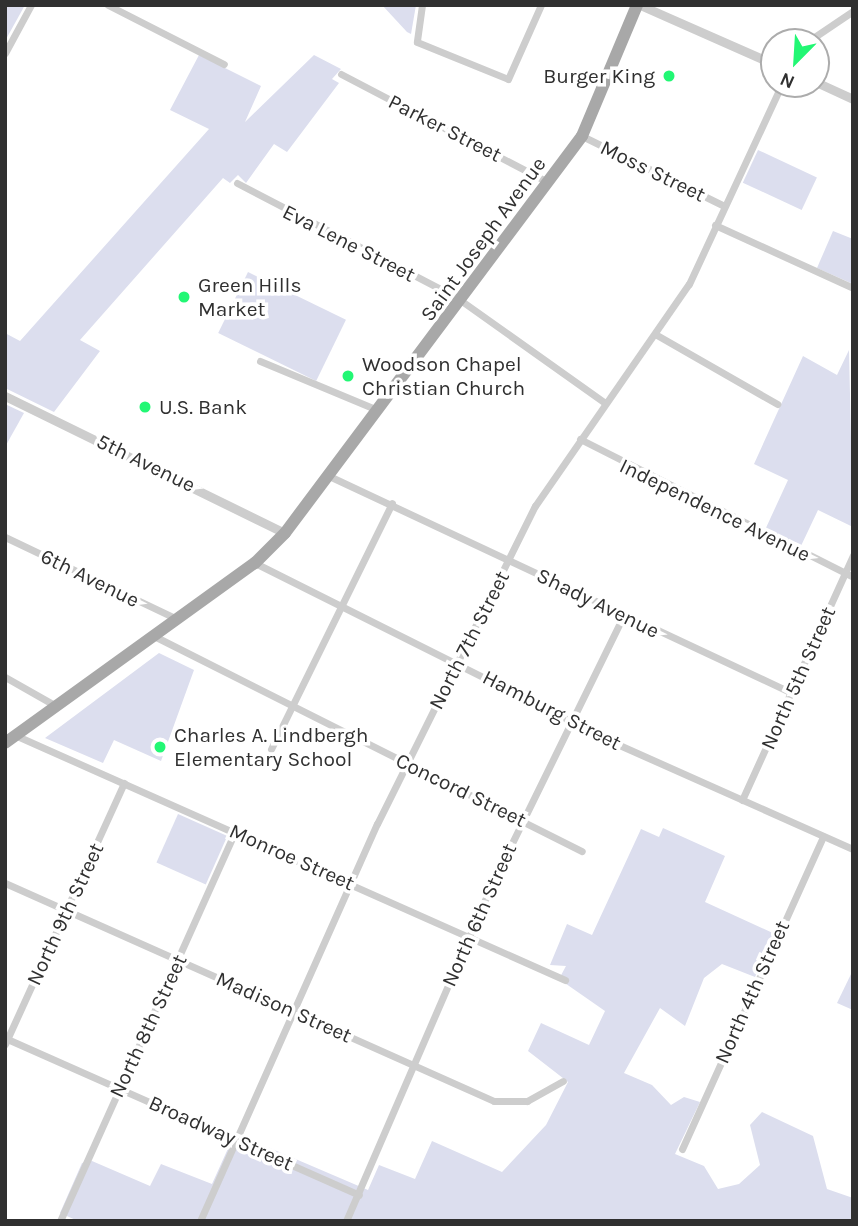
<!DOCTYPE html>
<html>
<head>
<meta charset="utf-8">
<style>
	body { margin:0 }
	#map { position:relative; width:858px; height:1226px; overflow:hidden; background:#fff; font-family:Karla,sans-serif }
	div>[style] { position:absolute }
	.green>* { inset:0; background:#dcdeee; transform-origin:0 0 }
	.minor>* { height:7px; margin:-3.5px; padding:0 3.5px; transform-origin:3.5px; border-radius:3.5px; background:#cdcdcd }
	.tertiary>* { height:9px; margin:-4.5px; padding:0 4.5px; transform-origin:4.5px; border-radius:4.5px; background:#cdcdcd }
	.primary>* { height:12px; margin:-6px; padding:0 6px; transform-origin:6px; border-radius:6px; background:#a8a8a8 }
	.dots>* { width:19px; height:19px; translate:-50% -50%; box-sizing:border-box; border:4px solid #fff; border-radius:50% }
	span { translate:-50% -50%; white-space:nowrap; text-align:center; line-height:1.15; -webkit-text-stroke:7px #fff; paint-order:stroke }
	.poi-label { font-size:21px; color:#303030 }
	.right { translate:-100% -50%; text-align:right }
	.left { translate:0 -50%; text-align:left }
	.street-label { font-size:21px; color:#303030 }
	.frame { position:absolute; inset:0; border:7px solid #303030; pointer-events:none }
	.north { position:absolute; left:760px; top:28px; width:70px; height:70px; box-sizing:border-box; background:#fff; border:2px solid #acacac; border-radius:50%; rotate:204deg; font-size:19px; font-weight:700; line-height:28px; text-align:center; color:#303030 }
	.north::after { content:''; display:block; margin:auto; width:24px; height:32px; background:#22f774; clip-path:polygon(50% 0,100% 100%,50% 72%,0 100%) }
</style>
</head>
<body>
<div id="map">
	<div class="green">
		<div style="clip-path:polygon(5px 5px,25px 5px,5px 41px)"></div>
		<div style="clip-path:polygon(382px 5px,416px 5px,411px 34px,407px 32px)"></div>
		<div style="clip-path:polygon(199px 55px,261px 86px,245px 122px,314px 55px,341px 69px,332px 79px,339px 83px,287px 152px,274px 144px,246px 183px,238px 175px,230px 183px,223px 178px,80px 340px,100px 351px,54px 412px,5px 388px,5px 333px,20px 341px,209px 129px,170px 110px)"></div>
		<div style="left:758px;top:150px;width:65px;height:36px;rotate:25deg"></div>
		<div style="clip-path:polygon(833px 231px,853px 239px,853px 284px,817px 268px)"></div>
		<div style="left:248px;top:272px;width:109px;height:68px;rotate:26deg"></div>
		<div style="clip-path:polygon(849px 350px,853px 527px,818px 510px,800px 548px,765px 530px,788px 480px,754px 464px,803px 356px,837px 375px)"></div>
		<div style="clip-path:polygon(5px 404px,24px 413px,5px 447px)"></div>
		<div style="clip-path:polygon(159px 653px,194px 670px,161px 761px,114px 740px,103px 763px,45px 738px)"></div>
		<div style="left:178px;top:814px;width:54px;height:53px;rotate:24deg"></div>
		<div style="clip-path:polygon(663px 828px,725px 856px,705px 902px,775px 934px,755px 977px,722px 964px,704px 978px,685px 1026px,660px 1008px,624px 1073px,652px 1085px,671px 1105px,684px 1097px,700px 1102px,675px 1154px,704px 1166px,718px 1189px,739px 1184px,760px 1165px,750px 1125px,762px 1112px,813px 1136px,827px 1189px,853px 1198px,853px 1221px,78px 1221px,60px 1213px,82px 1163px,92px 1161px,150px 1186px,161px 1164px,212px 1184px,235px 1133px,368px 1190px,379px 1165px,415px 1179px,432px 1141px,502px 1172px,546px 1125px,568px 1082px,528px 1051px,541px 1023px,589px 1045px,605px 1011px,559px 979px,566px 966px,550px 965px,567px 924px,592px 935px,641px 829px,659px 837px)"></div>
		<div style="clip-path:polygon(853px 970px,853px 1010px,837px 1003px)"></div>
	</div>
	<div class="minor">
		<div style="left:108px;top:5px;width:130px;rotate:27deg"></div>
		<div style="left:422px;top:5px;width:37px;rotate:98deg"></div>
		<div style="left:417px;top:42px;width:98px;rotate:22.1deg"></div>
		<div style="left:508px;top:79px;width:81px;rotate:-66deg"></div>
		<div style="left:807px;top:42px;width:55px;rotate:-34deg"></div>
		<div style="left:5px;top:53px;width:55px;rotate:-61.6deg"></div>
		<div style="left:341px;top:74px;width:233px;rotate:27.6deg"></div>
		<div style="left:582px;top:136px;width:158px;rotate:26.2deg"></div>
		<div style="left:237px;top:183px;width:247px;rotate:27.5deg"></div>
		<div style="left:456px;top:297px;width:181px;rotate:35.4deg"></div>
		<div style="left:715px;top:225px;width:152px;rotate:24.5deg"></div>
		<div style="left:655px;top:334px;width:141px;rotate:29.8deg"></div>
		<div style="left:260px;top:361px;width:128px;rotate:22.6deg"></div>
		<div style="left:580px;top:439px;width:306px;rotate:26.8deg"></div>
		<div style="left:329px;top:476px;width:511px;rotate:25.11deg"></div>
		<div style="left:5px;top:537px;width:188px;rotate:25.5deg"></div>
		<div style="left:255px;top:563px;width:405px;rotate:26.6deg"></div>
		<div style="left:617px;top:744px;width:258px;rotate:24deg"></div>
		<div style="left:152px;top:635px;width:481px;rotate:26.7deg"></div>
		<div style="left:5px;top:677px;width:59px;rotate:29.6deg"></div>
		<div style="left:17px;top:736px;width:600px;rotate:24deg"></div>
		<div style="left:271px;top:749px;width:274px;rotate:-63.8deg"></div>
		<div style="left:742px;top:800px;width:269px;rotate:-65.6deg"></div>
		<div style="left:5px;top:883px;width:535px;rotate:24.03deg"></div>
		<div style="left:494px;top:1101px;width:33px"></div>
		<div style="left:527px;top:1101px;width:41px;rotate:-29.1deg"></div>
		<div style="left:5px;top:1038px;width:387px;rotate:23.9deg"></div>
		<div style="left:5px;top:1044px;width:287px;rotate:-65.5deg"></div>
		<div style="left:682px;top:1149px;width:343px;rotate:-65.7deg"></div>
		<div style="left:60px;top:1221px;width:427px;rotate:-65.8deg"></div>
		<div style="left:200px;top:1221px;width:435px;rotate:-66deg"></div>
		<div style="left:377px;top:824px;width:355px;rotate:-63.6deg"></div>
		<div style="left:535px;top:506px;width:270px;rotate:-55.3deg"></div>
		<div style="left:689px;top:284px;width:221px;rotate:-65.1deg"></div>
		<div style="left:346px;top:1221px;width:363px;rotate:-66.6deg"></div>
		<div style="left:490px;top:888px;width:304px;rotate:-63.9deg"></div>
	</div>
	<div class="tertiary">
		<div style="left:640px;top:5px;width:146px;rotate:23.8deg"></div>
		<div style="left:816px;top:82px;width:41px;rotate:24.7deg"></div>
		<div style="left:5px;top:396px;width:312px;rotate:26.1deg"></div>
	</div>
	<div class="primary">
		<div style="left:5px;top:743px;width:308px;rotate:-35.8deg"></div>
		<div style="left:255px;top:563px;width:42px;rotate:-45deg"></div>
		<div style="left:285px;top:533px;width:496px;rotate:-53.2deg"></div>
		<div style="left:582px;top:136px;width:142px;rotate:-67.2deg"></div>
	</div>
	<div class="dots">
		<div style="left:669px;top:76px;background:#22f774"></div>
		<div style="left:184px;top:297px;background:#22f774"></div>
		<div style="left:348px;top:376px;background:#22f774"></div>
		<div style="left:145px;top:407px;background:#22f774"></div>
		<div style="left:160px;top:747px;background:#22f774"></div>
	</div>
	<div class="poi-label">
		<span class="right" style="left:655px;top:76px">Burger King</span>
		<span class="left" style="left:198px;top:297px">Green Hills<br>Market</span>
		<span class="left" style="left:362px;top:376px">Woodson Chapel<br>Christian Church</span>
		<span class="left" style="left:159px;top:407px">U.S. Bank</span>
		<span class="left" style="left:174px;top:747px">Charles A. Lindbergh<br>Elementary School</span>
	</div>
	<div class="street-label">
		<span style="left:445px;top:128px;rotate:27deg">Parker Street</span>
		<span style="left:653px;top:171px;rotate:26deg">Moss Street</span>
		<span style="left:483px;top:239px;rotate:-54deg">Saint Joseph Avenue</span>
		<span style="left:349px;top:243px;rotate:27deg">Eva Lene Street</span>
		<span style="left:146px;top:463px;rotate:26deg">5th Avenue</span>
		<span style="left:715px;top:510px;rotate:26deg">Independence Avenue</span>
		<span style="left:90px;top:578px;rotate:26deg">6th Avenue</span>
		<span style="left:598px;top:603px;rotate:26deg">Shady Avenue</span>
		<span style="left:469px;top:640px;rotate:-63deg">North 7th Street</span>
		<span style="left:798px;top:678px;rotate:-66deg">North 5th Street</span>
		<span style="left:552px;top:710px;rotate:27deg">Hamburg Street</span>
		<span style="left:461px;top:790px;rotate:26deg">Concord Street</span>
		<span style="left:292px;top:857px;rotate:24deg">Monroe Street</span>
		<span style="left:65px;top:914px;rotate:-65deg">North 9th Street</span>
		<span style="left:479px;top:915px;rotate:-66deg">North 6th Street</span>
		<span style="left:752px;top:992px;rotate:-66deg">North 4th Street</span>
		<span style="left:284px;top:1007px;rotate:24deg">Madison Street</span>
		<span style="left:148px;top:1026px;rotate:-65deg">North 8th Street</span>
		<span style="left:221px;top:1133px;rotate:24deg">Broadway Street</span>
	</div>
	<div class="frame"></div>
	<div class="north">N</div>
</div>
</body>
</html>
